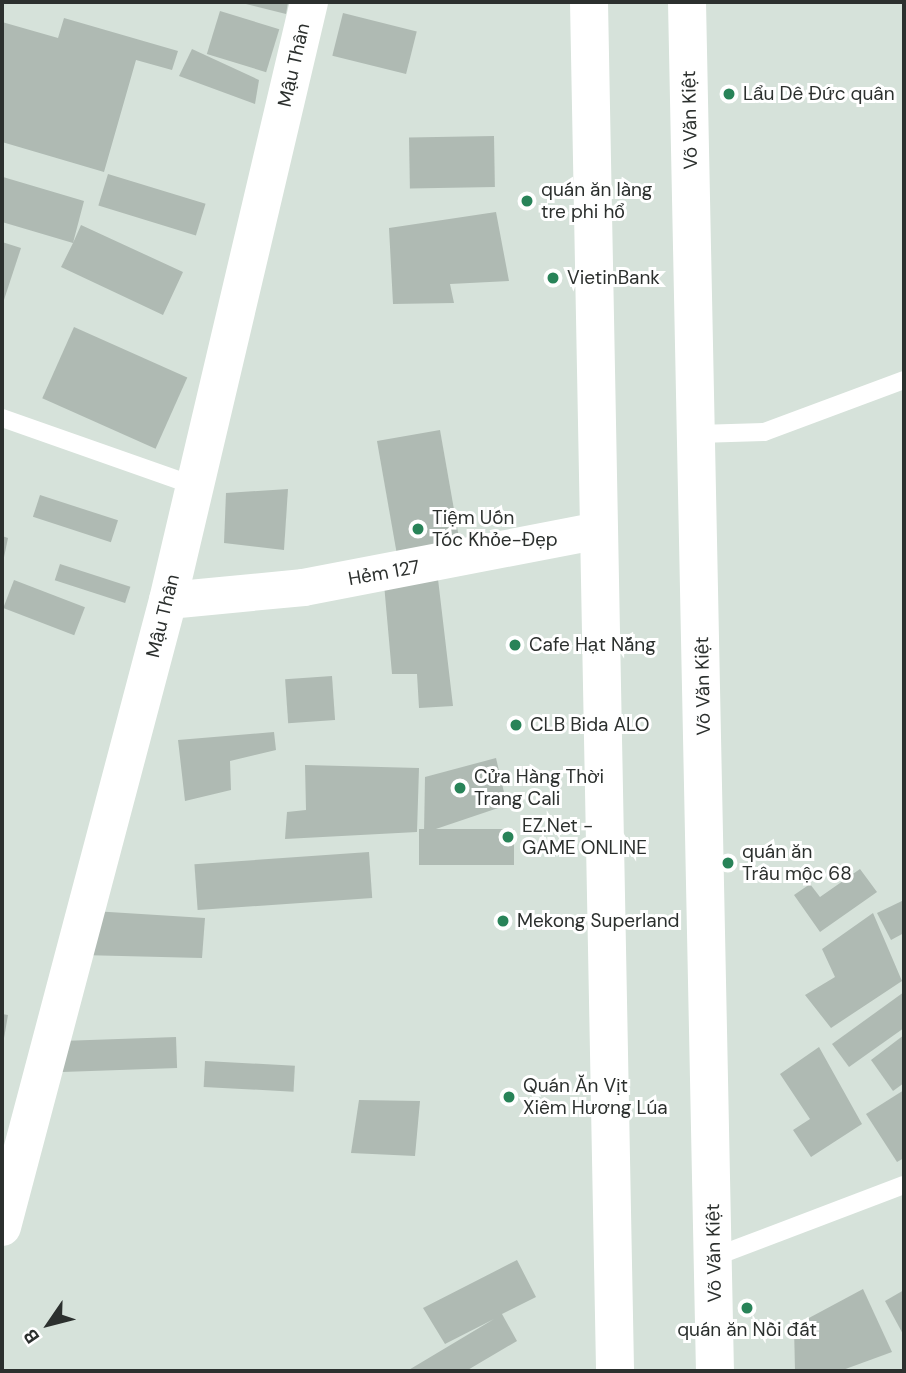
<!DOCTYPE html>
<html>
<head>
<meta charset="utf-8">
<style>
	body { margin:0 }
	#map { position:relative; width:906px; height:1373px; overflow:hidden; background:#d6e2da; font-family:"DM Sans",sans-serif }
	div>[style] { position:absolute }
	.building>* { inset:0; background:#afbab3; transform-origin:0 0 }
	.lane>* { height:18px; margin:-9px; padding:0 9px; transform-origin:9px; border-radius:9px; background:#fff }
	.street>* { height:37px; margin:-18.5px; padding:0 18.5px; transform-origin:18.5px; border-radius:18.5px; background:#fff }
	.secondary>* { height:38px; margin:-19px; padding:0 19px; transform-origin:19px; border-radius:19px; background:#fff }
	.dots>* { width:19px; height:19px; translate:-50% -50%; box-sizing:border-box; border:4px solid #fff; border-radius:50% }
	span { translate:-50% -50%; white-space:nowrap; text-align:center; line-height:1.15; -webkit-text-stroke:6px #fff; paint-order:stroke }
	.street-label { font-size:19px; color:#2c302e }
	.poi-label { font-size:19px; color:#2c302e }
	.left { translate:0 -50%; text-align:left }
	.frame { position:absolute; inset:0; border:4px solid #2c302e; pointer-events:none }
	.north { position:absolute; left:14px; top:1289px; width:70px; height:70px; -webkit-text-stroke:5px #fff; paint-order:stroke; rotate:235deg; font-size:19px; font-weight:700; line-height:28px; text-align:center; color:#2c302e }
	.north::after { content:''; display:block; margin:auto; width:24px; height:32px; background:#2c302e; clip-path:polygon(50% 0,100% 100%,50% 72%,0 100%) }
</style>
</head>
<body>
<div id="map">
	<div class="building">
		<div style="clip-path:polygon(238px 2px,288px 2px,286px 14px)"></div>
		<div style="left:220px;top:11px;width:62px;height:45px;rotate:17deg"></div>
		<div style="left:343px;top:13px;width:76px;height:44px;rotate:14deg"></div>
		<div style="clip-path:polygon(64px 18px,178px 51px,172px 70px,136px 60px,104px 172px,2px 142px,2px 22px,58px 38px)"></div>
		<div style="clip-path:polygon(192px 49px,259px 80px,255px 104px,179px 76px)"></div>
		<div style="left:494px;top:136px;width:51px;height:85px;rotate:89deg"></div>
		<div style="left:108px;top:174px;width:102px;height:33px;rotate:17deg"></div>
		<div style="clip-path:polygon(3px 177px,84px 201px,73px 243px,81px 225px,183px 272px,163px 315px,61px 267px,73px 243px,2px 222px)"></div>
		<div style="clip-path:polygon(496px 212px,509px 281px,450px 284px,454px 303px,393px 304px,389px 228px)"></div>
		<div style="clip-path:polygon(2px 242px,21px 248px,2px 306px)"></div>
		<div style="left:74px;top:327px;width:124px;height:78px;rotate:24deg"></div>
		<div style="left:440px;top:430px;width:114px;height:64px;rotate:80deg"></div>
		<div style="clip-path:polygon(288px 489px,284px 550px,224px 543px,226px 493px)"></div>
		<div style="left:40px;top:495px;width:82px;height:23px;rotate:18deg"></div>
		<div style="clip-path:polygon(2px 536px,8px 538px,3px 562px,2px 562px)"></div>
		<div style="left:60px;top:564px;width:74px;height:17px;rotate:18deg"></div>
		<div style="clip-path:polygon(438px 579px,453px 706px,419px 708px,417px 674px,392px 674px,384px 584px)"></div>
		<div style="left:14px;top:580px;width:76px;height:30px;rotate:21deg"></div>
		<div style="left:332px;top:676px;width:44px;height:47px;rotate:86deg"></div>
		<div style="clip-path:polygon(274px 732px,276px 750px,230px 761px,231px 790px,185px 801px,178px 740px)"></div>
		<div style="clip-path:polygon(496px 758px,507px 805px,424px 833px,425px 777px)"></div>
		<div style="clip-path:polygon(305px 765px,419px 768px,417px 832px,285px 839px,287px 812px,306px 810px)"></div>
		<div style="left:514px;top:829px;width:36px;height:95px;rotate:90deg"></div>
		<div style="left:369px;top:852px;width:46px;height:175px;rotate:86deg"></div>
		<div style="clip-path:polygon(860px 869px,877px 892px,820px 932px,794px 895px,810px 884px,820px 897px)"></div>
		<div style="clip-path:polygon(904px 900px,904px 933px,891px 940px,877px 913px)"></div>
		<div style="clip-path:polygon(93px 911px,205px 918px,202px 958px,81px 955px)"></div>
		<div style="clip-path:polygon(873px 913px,902px 981px,831px 1028px,805px 995px,835px 977px,822px 949px)"></div>
		<div style="clip-path:polygon(904px 992px,904px 1028px,849px 1067px,832px 1044px)"></div>
		<div style="clip-path:polygon(2px 1014px,8px 1015px,3px 1044px,2px 1044px)"></div>
		<div style="clip-path:polygon(904px 1035px,904px 1083px,893px 1091px,871px 1060px)"></div>
		<div style="left:176px;top:1037px;width:31px;height:115px;rotate:88deg"></div>
		<div style="clip-path:polygon(819px 1047px,862px 1124px,811px 1157px,793px 1130px,810px 1119px,780px 1074px)"></div>
		<div style="left:205px;top:1061px;width:90px;height:26px;rotate:3deg"></div>
		<div style="clip-path:polygon(904px 1090px,904px 1158px,897px 1162px,866px 1114px)"></div>
		<div style="clip-path:polygon(359px 1100px,420px 1101px,415px 1156px,351px 1153px)"></div>
		<div style="clip-path:polygon(517px 1260px,536px 1297px,502px 1314px,517px 1341px,466px 1371px,407px 1371px,494px 1319px,445px 1344px,423px 1308px)"></div>
		<div style="clip-path:polygon(863px 1289px,892px 1352px,840px 1371px,795px 1371px,794px 1326px)"></div>
		<div style="clip-path:polygon(904px 1290px,904px 1336px,885px 1301px)"></div>
	</div>
	<div class="lane">
		<div style="left:2px;top:418px;width:205px;rotate:19.4deg"></div>
		<div style="left:698px;top:434px;width:66px;rotate:-1.7deg"></div>
		<div style="left:764px;top:432px;width:149px;rotate:-20.4deg"></div>
		<div style="left:714px;top:1257px;width:203px;rotate:-20.8deg"></div>
	</div>
	<div class="street">
		<div style="left:168px;top:600px;width:136px;rotate:-5.5deg"></div>
		<div style="left:303px;top:587px;width:300px;rotate:-10.9deg"></div>
	</div>
	<div class="secondary">
		<div style="left:589px;top:2px;width:1369px;rotate:88.91deg"></div>
		<div style="left:687px;top:2px;width:1369px;rotate:88.83deg"></div>
		<div style="left:2px;top:1227px;width:649px;rotate:-75.17deg"></div>
		<div style="left:168px;top:600px;width:614px;rotate:-76.73deg"></div>
	</div>
	<div class="dots">
		<div style="left:729px;top:94px;background:#288358"></div>
		<div style="left:527px;top:201px;background:#288358"></div>
		<div style="left:553px;top:278px;background:#288358"></div>
		<div style="left:418px;top:529px;background:#288358"></div>
		<div style="left:515px;top:645px;background:#288358"></div>
		<div style="left:516px;top:725px;background:#288358"></div>
		<div style="left:460px;top:788px;background:#288358"></div>
		<div style="left:508px;top:837px;background:#288358"></div>
		<div style="left:728px;top:863px;background:#288358"></div>
		<div style="left:503px;top:921px;background:#288358"></div>
		<div style="left:509px;top:1097px;background:#288358"></div>
		<div style="left:747px;top:1308px;background:#288358"></div>
	</div>
	<div class="street-label">
		<span style="left:294px;top:65px;rotate:-77deg">Mậu Thân</span>
		<span style="left:690px;top:120px;rotate:-91deg">Võ Văn Kiệt</span>
		<span style="left:384px;top:573px;rotate:-10deg">Hẻm 127</span>
		<span style="left:163px;top:616px;rotate:-76deg">Mậu Thân</span>
		<span style="left:703px;top:686px;rotate:-91deg">Võ Văn Kiệt</span>
		<span style="left:714px;top:1253px;rotate:-91deg">Võ Văn Kiệt</span>
	</div>
	<div class="poi-label">
		<span class="left" style="left:743px;top:94px">Lẩu Dê Đức quân</span>
		<span class="left" style="left:541px;top:201px">quán ăn làng<br>tre phi hổ</span>
		<span class="left" style="left:567px;top:278px">VietinBank</span>
		<span class="left" style="left:432px;top:529px">Tiệm Uốn<br>Tóc Khỏe-Đẹp</span>
		<span class="left" style="left:529px;top:645px">Cafe Hạt Nắng</span>
		<span class="left" style="left:530px;top:725px">CLB Bida ALO</span>
		<span class="left" style="left:474px;top:788px">Cửa Hàng Thời<br>Trang Cali</span>
		<span class="left" style="left:522px;top:837px">EZ.Net -<br>GAME ONLINE</span>
		<span class="left" style="left:742px;top:863px">quán ăn<br>Trâu mộc 68</span>
		<span class="left" style="left:517px;top:921px">Mekong Superland</span>
		<span class="left" style="left:523px;top:1097px">Quán Ăn Vịt<br>Xiêm Hương Lúa</span>
		<span style="left:747px;top:1330px">quán ăn Nồi đất</span>
	</div>
	<div class="frame"></div>
	<div class="north">B</div>
</div>
</body>
</html>
